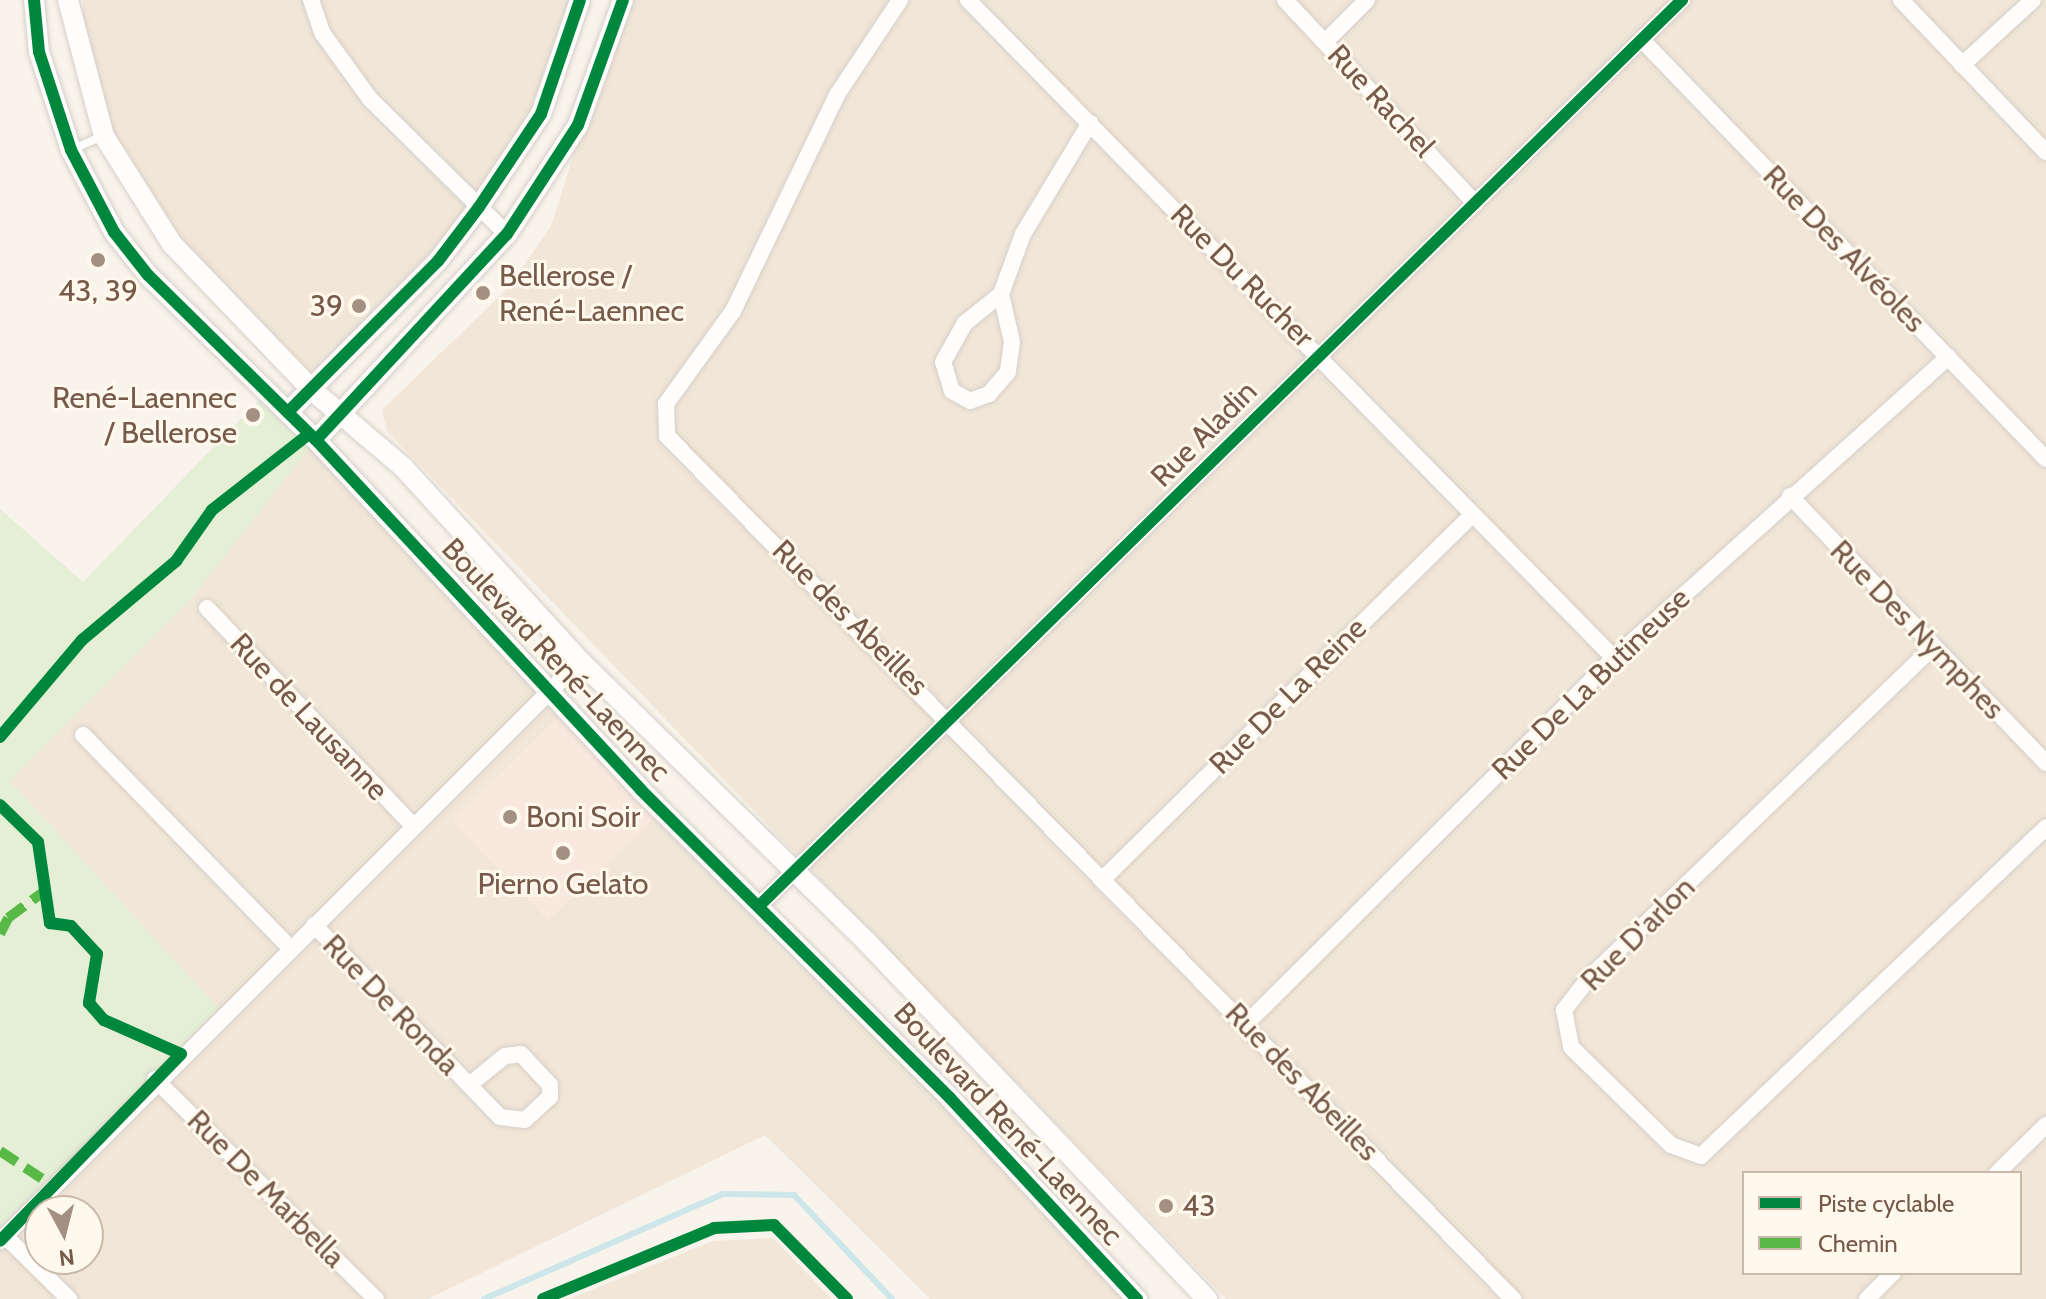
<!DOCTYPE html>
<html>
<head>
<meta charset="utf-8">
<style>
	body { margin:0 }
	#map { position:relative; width:2046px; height:1299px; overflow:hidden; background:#f8f3eb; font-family:Cabin,sans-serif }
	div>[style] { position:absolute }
	.residential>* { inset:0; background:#f1e6d8 }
	.commercial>* { inset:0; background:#f8e8de; transform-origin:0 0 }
	.green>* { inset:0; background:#e4efd5 }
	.stream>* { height:6px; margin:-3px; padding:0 3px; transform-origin:3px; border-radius:3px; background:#cce6e9 }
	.roads { filter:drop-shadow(0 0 2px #d6cfc8) drop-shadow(0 0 2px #d6cfc8) }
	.service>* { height:8px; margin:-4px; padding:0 4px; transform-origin:4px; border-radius:4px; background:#fefdfc }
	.minor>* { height:16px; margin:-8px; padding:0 8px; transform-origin:8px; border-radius:8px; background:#fefdfc }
	.tertiary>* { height:20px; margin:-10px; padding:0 10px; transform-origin:10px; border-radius:10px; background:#fefdfc }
	.quiet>* { height:10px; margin-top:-5px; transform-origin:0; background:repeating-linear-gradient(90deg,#58b947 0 20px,transparent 0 30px) }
	.cycleway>* { height:12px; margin:-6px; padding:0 6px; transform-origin:6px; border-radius:6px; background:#00873e }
	.dots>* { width:22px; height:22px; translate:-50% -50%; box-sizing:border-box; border:4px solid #fff8ed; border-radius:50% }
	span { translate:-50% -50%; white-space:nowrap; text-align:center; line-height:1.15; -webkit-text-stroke:6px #fff8ed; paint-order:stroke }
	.street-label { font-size:30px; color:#775a49 }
	.poi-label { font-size:30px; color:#775a49 }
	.left { translate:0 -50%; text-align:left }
	.right { translate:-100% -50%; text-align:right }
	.legend { position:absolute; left:1742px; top:1171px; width:280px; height:104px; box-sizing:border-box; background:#fff8ed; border:2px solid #c9b9ab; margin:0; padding:10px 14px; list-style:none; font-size:24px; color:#775a49 }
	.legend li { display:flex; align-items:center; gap:16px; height:40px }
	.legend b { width:40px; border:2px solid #c9b9ab }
	.north { position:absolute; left:24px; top:1195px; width:80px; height:80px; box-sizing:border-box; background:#fff8ed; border:2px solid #c9b9ab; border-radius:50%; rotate:173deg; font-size:22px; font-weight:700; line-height:32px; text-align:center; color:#775a49 }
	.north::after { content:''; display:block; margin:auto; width:28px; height:36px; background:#a49082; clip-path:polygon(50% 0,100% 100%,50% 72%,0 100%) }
</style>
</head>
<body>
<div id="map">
	<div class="residential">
		<div style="clip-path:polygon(83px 0,580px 0,541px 114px,479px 207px,319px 380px,178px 238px,110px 131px,83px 37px)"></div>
		<div style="clip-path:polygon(evenodd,623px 0,2046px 0,2046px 1299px,1226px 1299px,387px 431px,382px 410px,509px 287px,551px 226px,623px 0,1744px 1173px,2020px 1173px,2020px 1273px,1744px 1273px,1744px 1173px)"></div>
		<div style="clip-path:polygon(evenodd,316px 440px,1146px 1299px,930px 1299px,765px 1135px,428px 1299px,0 1299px,0 1241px,223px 1013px,10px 781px,316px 440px,40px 1211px,88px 1211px,88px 1259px,40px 1259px,40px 1211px)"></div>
		<div style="clip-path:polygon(773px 1238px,832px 1299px,569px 1299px,713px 1241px)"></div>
	</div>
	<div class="commercial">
		<div style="left:566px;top:710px;width:139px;height:159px;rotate:46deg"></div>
	</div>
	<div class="green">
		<div style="clip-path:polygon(267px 392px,316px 440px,192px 598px,10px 781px,223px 1013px,0 1241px,0 509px,83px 582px)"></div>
	</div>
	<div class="stream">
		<div style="left:484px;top:1299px;width:261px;rotate:-23.7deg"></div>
		<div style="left:723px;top:1194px;width:71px;rotate:0.8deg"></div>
		<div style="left:794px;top:1195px;width:143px;rotate:46.7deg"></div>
	</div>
	<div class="roads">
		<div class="service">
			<div style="left:71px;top:150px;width:35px;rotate:-24deg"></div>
		</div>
		<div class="minor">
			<div style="left:311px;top:0;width:36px;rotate:71deg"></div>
			<div style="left:323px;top:34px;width:80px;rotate:54.1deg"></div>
			<div style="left:370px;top:99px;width:192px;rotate:44.6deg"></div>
			<div style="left:900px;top:0;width:114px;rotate:123.6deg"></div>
			<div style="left:837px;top:95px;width:240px;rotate:115.7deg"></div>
			<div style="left:733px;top:311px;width:115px;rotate:125.8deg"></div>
			<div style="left:666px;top:404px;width:32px;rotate:88deg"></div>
			<div style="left:667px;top:436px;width:1209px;rotate:45.57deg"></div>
			<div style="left:968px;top:0;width:922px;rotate:45.53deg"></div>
			<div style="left:1285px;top:0;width:279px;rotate:46.9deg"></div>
			<div style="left:1901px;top:0;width:210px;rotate:46.4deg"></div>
			<div style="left:1642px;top:40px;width:582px;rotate:46.04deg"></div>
			<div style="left:1326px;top:41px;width:58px;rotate:-45deg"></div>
			<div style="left:1962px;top:65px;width:96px;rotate:-42.5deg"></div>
			<div style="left:1001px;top:294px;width:49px;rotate:77.1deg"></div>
			<div style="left:1012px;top:342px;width:30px;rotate:98deg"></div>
			<div style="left:1008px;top:372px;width:29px;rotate:131deg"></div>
			<div style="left:989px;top:394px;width:20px;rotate:160deg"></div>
			<div style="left:970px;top:401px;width:21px;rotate:-151deg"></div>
			<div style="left:952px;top:391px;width:30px;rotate:-107deg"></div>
			<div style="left:943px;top:362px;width:45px;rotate:-60.6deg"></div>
			<div style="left:965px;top:323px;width:46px;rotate:-38.9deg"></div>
			<div style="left:1001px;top:294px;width:64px;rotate:-69.9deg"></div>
			<div style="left:1023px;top:234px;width:130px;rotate:-58.9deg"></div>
			<div style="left:1790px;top:496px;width:370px;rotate:46.2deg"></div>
			<div style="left:207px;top:608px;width:299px;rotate:46.6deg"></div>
			<div style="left:1931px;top:649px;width:475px;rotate:136.1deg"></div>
			<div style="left:1589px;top:978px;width:41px;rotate:128deg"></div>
			<div style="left:1564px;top:1010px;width:38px;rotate:79deg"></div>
			<div style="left:1571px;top:1047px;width:140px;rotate:44.4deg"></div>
			<div style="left:1671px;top:1145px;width:32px;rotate:20deg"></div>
			<div style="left:1701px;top:1156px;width:477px;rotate:-43.6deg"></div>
			<div style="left:83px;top:735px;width:297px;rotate:45.8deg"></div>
			<div style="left:1105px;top:877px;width:515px;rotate:-44.61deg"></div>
			<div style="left:761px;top:904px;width:1291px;rotate:-44.47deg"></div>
			<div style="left:314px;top:925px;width:267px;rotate:45.9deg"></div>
			<div style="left:500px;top:1117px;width:25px;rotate:7deg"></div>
			<div style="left:525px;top:1120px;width:34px;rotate:-43deg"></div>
			<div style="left:550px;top:1097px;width:12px;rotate:-90deg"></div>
			<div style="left:550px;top:1085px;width:42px;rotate:-133.1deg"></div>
			<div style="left:521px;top:1054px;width:16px;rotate:173deg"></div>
			<div style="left:505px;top:1056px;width:46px;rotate:141.1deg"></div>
			<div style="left:1246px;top:1024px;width:519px;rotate:-44.84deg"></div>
			<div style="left:1614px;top:658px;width:450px;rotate:-42deg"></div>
			<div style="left:155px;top:1079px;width:312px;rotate:44.9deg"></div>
			<div style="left:1997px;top:1173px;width:69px;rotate:-44.4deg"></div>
			<div style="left:5px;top:1236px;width:90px;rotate:44.5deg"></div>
			<div style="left:0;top:1241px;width:820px;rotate:-45deg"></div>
			<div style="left:1867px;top:1299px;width:37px;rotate:-45deg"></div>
		</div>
		<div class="tertiary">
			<div style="left:34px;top:0;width:52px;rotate:84.5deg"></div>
			<div style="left:39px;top:52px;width:103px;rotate:71.9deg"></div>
			<div style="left:71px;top:150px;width:93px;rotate:62.3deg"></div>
			<div style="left:114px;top:232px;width:55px;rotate:51.7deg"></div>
			<div style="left:148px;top:275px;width:235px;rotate:44.5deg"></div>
			<div style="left:316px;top:440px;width:478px;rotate:47.1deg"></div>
			<div style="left:641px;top:790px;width:436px;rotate:44.9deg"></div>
			<div style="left:950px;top:1098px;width:275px;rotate:47.1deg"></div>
			<div style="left:68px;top:0;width:141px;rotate:75.2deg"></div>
			<div style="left:104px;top:136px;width:128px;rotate:57.8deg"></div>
			<div style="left:172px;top:244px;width:202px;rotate:46.2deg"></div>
			<div style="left:312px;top:390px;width:119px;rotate:40.2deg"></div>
			<div style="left:403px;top:467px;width:263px;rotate:47.6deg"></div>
			<div style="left:580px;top:661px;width:399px;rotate:44.4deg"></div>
			<div style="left:865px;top:940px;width:496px;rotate:46.4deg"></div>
			<div style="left:288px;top:412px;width:213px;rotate:-45.2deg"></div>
			<div style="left:438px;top:261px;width:68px;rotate:-52.8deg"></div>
			<div style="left:479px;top:207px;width:112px;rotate:-56.3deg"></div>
			<div style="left:541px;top:114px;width:120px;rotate:-71.1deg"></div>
			<div style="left:316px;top:440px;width:281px;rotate:-47.2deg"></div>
			<div style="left:507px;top:234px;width:130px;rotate:-56.9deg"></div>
			<div style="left:578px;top:125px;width:133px;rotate:-70.2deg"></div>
		</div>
	</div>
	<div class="quiet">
		<div style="left:0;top:934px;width:18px;rotate:-63deg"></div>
		<div style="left:8px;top:918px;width:47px;rotate:-36.4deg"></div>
		<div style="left:0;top:1151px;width:64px;rotate:33.4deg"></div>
	</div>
	<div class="cycleway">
		<div style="left:34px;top:0;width:52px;rotate:84.5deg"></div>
		<div style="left:39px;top:52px;width:103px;rotate:71.9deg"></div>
		<div style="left:71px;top:150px;width:93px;rotate:62.3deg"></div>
		<div style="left:114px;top:232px;width:55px;rotate:51.7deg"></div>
		<div style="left:148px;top:275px;width:235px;rotate:44.5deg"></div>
		<div style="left:316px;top:440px;width:478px;rotate:47.1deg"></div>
		<div style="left:641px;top:790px;width:436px;rotate:44.9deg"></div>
		<div style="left:950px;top:1098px;width:275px;rotate:47.1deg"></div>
		<div style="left:288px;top:412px;width:213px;rotate:-45.2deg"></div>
		<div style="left:438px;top:261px;width:68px;rotate:-52.8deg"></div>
		<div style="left:479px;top:207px;width:112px;rotate:-56.3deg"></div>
		<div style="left:541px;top:114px;width:120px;rotate:-71.1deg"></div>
		<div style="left:316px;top:440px;width:281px;rotate:-47.2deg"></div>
		<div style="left:507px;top:234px;width:130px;rotate:-56.9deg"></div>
		<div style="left:578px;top:125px;width:133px;rotate:-70.2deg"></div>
		<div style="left:0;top:737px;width:127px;rotate:-49.8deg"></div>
		<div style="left:82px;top:640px;width:123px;rotate:-40deg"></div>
		<div style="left:176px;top:561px;width:62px;rotate:-54.8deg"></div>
		<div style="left:212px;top:510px;width:123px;rotate:-38.1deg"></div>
		<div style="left:0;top:805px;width:53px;rotate:44.2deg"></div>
		<div style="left:38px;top:842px;width:82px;rotate:81.6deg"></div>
		<div style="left:50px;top:923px;width:21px;rotate:8deg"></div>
		<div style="left:71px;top:926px;width:38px;rotate:47deg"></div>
		<div style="left:97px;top:954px;width:50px;rotate:99.3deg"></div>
		<div style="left:89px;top:1003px;width:23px;rotate:49deg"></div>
		<div style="left:104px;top:1020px;width:84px;rotate:23.8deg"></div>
		<div style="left:181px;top:1054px;width:260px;rotate:134.1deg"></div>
		<div style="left:761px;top:904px;width:1291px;rotate:-44.47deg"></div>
		<div style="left:543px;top:1299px;width:185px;rotate:-22.5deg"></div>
		<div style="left:714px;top:1228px;width:60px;rotate:-2.9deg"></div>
		<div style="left:774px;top:1225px;width:104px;rotate:45.4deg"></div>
	</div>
	<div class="dots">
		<div style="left:98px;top:260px;background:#a49082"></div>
		<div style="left:483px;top:293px;background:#a49082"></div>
		<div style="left:359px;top:306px;background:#a49082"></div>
		<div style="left:253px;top:415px;background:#a49082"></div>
		<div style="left:510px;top:817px;background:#a49082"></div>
		<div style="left:563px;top:853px;background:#a49082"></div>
		<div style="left:1166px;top:1206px;background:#a49082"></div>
	</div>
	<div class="street-label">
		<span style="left:1381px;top:101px;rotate:47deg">Rue Rachel</span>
		<span style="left:1844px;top:249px;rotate:46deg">Rue Des Alvéoles</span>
		<span style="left:1242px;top:276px;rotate:45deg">Rue Du Rucher</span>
		<span style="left:1204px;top:434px;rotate:-45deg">Rue Aladin</span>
		<span style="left:850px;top:618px;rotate:45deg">Rue des Abeilles</span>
		<span style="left:1917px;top:630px;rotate:46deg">Rue Des Nymphes</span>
		<span style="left:556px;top:660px;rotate:47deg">Boulevard René-Laennec</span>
		<span style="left:1591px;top:684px;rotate:-44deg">Rue De La Butineuse</span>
		<span style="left:1288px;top:696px;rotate:-45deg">Rue De La Reine</span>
		<span style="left:309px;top:717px;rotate:47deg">Rue de Lausanne</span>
		<span style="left:1638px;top:934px;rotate:-45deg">Rue D'arlon</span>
		<span style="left:391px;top:1005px;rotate:46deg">Rue De Ronda</span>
		<span style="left:1302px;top:1082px;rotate:46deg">Rue des Abeilles</span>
		<span style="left:1008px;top:1124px;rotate:47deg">Boulevard René-Laennec</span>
		<span style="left:266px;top:1189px;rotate:45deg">Rue De Marbella</span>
	</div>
	<div class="poi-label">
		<span class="left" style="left:499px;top:293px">Bellerose /<br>René-Laennec</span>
		<span style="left:98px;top:291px">43, 39</span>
		<span class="right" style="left:343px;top:306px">39</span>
		<span class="right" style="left:237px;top:415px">René-Laennec<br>/ Bellerose</span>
		<span class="left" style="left:526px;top:817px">Boni Soir</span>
		<span style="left:563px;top:884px">Pierno Gelato</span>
		<span class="left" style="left:1182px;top:1206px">43</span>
	</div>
	<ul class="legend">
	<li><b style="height:10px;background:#00873e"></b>Piste cyclable</li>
	<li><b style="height:10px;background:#58b947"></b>Chemin</li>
	</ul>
	<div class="north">N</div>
</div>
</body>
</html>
